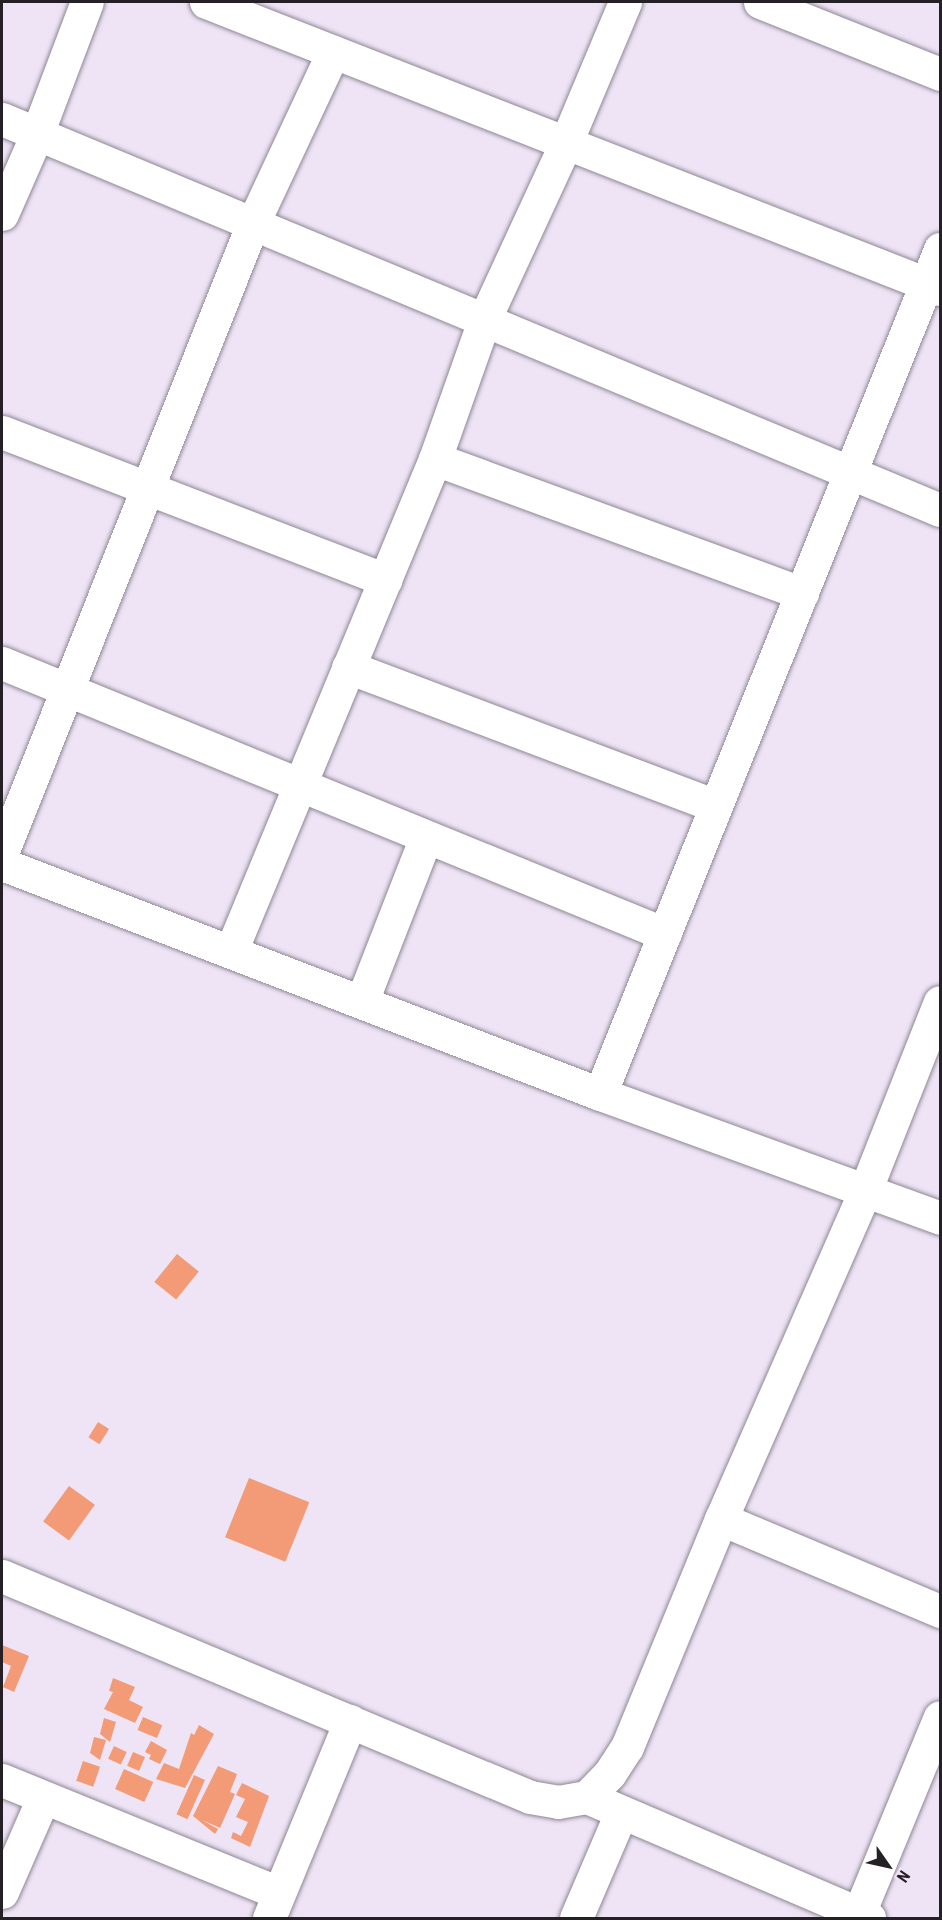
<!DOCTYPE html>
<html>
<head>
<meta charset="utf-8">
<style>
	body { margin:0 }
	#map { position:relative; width:942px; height:1920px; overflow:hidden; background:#eee4f5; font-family:"Roboto Condensed",sans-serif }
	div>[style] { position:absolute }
	.building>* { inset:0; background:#f29b76; transform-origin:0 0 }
	.roads { filter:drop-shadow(0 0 2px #8f8695) drop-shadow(0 0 2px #8f8695) }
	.minor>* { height:33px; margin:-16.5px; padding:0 16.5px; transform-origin:16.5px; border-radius:16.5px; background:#fff }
	.major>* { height:33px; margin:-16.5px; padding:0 16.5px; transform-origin:16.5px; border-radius:16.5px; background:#fff }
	span { translate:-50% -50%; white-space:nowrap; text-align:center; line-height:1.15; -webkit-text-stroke:4.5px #eee4f5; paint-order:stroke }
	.frame { position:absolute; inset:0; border:3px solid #242026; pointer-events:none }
	.north { position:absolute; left:858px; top:1836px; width:60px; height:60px; -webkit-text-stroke:4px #eee4f5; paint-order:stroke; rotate:124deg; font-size:16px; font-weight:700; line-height:24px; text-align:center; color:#242026 }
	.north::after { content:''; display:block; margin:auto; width:21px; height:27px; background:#242026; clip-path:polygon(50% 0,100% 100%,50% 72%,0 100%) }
</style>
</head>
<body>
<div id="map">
	<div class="building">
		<div style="left:177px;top:1254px;width:28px;height:36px;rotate:39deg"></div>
		<div style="left:98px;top:1422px;width:13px;height:18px;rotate:32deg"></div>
		<div style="left:249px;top:1478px;width:65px;height:64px;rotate:22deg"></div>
		<div style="left:69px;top:1486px;width:32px;height:44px;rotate:36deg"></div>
		<div style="clip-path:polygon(2px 1645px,29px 1656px,14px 1692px,3px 1687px,11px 1666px,2px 1662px)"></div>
		<div style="clip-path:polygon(113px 1678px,135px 1687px,129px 1700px,143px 1707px,135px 1723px,104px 1709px,113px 1692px,109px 1691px)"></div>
		<div style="left:143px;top:1717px;width:21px;height:14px;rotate:23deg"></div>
		<div style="clip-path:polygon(104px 1718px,116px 1722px,110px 1742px,100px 1734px)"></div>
		<div style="clip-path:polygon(199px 1725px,214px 1734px,185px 1788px,156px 1779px,164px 1763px,179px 1769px,191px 1733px,194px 1735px)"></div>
		<div style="clip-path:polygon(94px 1737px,106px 1740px,100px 1760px,90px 1753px)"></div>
		<div style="clip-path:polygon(151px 1741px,167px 1750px,160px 1764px,149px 1759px,151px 1755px,145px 1752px)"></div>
		<div style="left:114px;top:1746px;width:14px;height:14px;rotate:25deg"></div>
		<div style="left:133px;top:1752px;width:13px;height:15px;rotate:23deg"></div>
		<div style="left:83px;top:1761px;width:18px;height:21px;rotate:19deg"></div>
		<div style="clip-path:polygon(218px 1766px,237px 1774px,230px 1792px,235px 1794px,220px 1828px,202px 1820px,218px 1829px,215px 1834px,193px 1816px)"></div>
		<div style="left:124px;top:1769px;width:32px;height:22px;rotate:24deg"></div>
		<div style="left:194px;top:1775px;width:12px;height:43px;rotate:24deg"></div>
		<div style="clip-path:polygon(242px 1783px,269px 1796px,250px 1847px,231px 1838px,233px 1832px,241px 1836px,248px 1822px,236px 1817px,245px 1799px,236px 1795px)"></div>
	</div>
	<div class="roads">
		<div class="minor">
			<div style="left:206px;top:2px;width:788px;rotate:21.36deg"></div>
			<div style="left:760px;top:2px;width:194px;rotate:21.8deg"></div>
			<div style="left:2px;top:119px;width:1016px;rotate:22.63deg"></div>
			<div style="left:2px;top:214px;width:87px;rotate:-66.4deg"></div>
			<div style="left:37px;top:134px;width:141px;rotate:-69.3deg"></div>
			<div style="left:2px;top:432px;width:411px;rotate:21.1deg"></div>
			<div style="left:435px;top:459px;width:391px;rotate:20.1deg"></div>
			<div style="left:2px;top:663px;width:716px;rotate:22.23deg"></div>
			<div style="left:348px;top:667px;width:393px;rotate:20.7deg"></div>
			<div style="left:2px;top:853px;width:678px;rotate:-68.28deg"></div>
			<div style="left:253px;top:223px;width:189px;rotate:-64.9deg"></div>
			<div style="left:2px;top:864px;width:641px;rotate:21.04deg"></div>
			<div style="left:600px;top:1094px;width:362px;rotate:20deg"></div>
			<div style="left:231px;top:951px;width:533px;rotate:-67.48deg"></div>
			<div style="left:435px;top:459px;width:150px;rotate:-70.5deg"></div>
			<div style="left:485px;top:318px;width:191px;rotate:-65.2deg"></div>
			<div style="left:565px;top:145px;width:155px;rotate:-67.2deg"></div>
			<div style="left:362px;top:1001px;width:176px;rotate:-68.7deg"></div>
			<div style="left:600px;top:1094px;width:911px;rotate:-68.08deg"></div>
			<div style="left:721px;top:1519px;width:238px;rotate:22.8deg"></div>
			<div style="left:2px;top:1780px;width:299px;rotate:22.2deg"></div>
			<div style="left:587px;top:1797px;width:307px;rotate:23.2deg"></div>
			<div style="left:2px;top:1892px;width:103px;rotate:-66.4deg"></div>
			<div style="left:269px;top:1918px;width:213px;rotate:-67.6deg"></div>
			<div style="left:576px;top:1918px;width:114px;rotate:-66.8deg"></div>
			<div style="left:857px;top:1918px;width:217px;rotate:-67.6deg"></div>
		</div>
		<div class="major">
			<div style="left:2px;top:1576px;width:572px;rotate:22.71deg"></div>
			<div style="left:530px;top:1797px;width:28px;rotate:10deg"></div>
			<div style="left:558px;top:1802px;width:29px;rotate:-10deg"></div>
			<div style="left:587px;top:1797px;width:33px;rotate:-46deg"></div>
			<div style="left:610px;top:1773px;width:31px;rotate:-57deg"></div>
			<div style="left:627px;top:1747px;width:247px;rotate:-67.6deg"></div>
			<div style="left:721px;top:1519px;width:358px;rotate:-66.3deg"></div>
			<div style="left:865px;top:1191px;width:203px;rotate:-68.4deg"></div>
		</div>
	</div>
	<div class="frame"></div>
	<div class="north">N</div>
</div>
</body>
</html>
